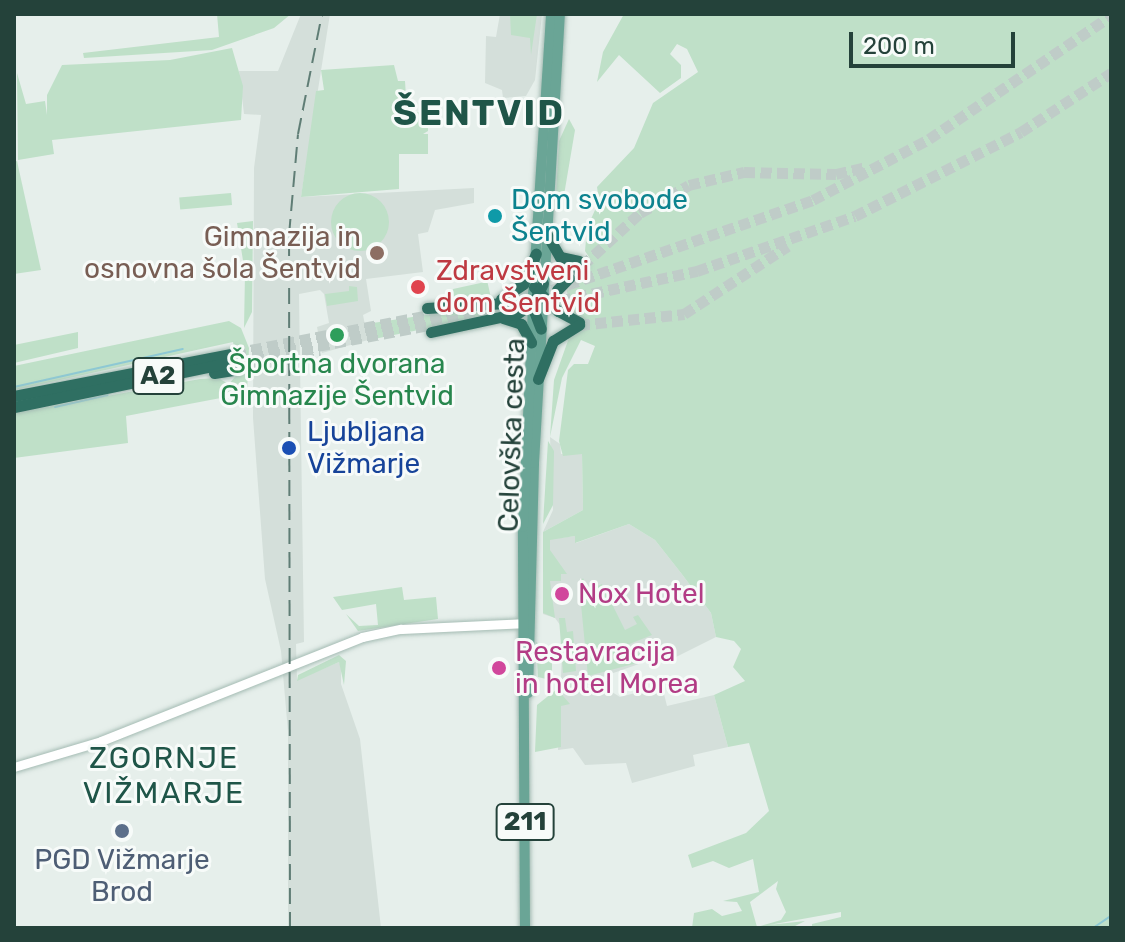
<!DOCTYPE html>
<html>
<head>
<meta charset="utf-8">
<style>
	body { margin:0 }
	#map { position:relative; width:1125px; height:942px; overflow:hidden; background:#e6efeb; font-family:Rubik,sans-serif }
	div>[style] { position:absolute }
	.built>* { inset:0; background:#d4dfda }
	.green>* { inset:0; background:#bfe0c8; transform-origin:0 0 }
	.round { border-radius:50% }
	.stream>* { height:2px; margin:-1px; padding:0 1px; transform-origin:1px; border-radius:1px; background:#8ec9d4 }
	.highway-tunnel>* { height:11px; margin-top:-5.5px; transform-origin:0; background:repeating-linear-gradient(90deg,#bfccc8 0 11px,transparent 0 16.5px) }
	.roads { filter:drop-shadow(0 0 2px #a4bbb3) drop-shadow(0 0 2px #a4bbb3) }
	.secondary>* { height:9px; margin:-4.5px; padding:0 4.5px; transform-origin:4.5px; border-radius:4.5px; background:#fff }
	.primary>* { height:10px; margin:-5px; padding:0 5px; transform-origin:5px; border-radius:5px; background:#6aa596 }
	.highway>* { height:11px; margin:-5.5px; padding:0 5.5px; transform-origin:5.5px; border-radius:5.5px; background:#2f6f62 }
	.rail>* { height:2px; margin-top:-1px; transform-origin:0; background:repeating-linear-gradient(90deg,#5f7d75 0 16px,transparent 0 24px) }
	.bridges { filter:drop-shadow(0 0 2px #c2cac8) drop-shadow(0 0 2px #c2cac8) }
	.highway-bridge>* { height:11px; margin:-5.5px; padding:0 5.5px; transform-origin:5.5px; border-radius:5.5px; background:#2f6f62 }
	.dots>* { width:22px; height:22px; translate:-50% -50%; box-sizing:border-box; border:4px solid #f7fbf9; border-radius:50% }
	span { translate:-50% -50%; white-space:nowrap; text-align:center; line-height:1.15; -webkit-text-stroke:6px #f7fbf9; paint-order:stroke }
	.shield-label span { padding:2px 6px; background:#f7fbf9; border:2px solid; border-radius:6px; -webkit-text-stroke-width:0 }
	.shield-label { font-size:26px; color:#24423a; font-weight:700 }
	.culture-label { font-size:28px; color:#0d838f }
	.left { translate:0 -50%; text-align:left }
	.education-label { font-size:28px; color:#785e54 }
	.right { translate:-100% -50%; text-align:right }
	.health-label { font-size:28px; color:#be3a42 }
	.leisure-label { font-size:28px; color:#27864d }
	.transit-label { font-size:28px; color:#164399 }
	.street-label { font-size:28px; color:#24423a }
	.hotel-label { font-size:28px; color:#b23c85 }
	.service-label { font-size:28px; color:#4e5e75 }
	.neighbourhood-label { font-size:30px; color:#1f5548; letter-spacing:2px }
	.district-label { font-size:36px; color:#1f5548; font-weight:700; letter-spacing:2px }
	.frame { position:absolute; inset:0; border:16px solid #24423a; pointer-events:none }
	.scale { position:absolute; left:849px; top:32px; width:166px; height:36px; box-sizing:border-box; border:4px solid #24423a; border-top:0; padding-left:10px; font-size:24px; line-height:28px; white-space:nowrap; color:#24423a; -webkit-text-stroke:6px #f7fbf9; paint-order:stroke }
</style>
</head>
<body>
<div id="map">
	<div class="built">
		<div style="clip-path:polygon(301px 14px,330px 14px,301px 197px,474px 188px,474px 203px,435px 210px,428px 232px,418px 234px,423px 272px,366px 279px,371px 311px,363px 315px,368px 340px,322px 353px,317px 327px,329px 323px,324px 294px,320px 290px,299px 294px,304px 642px,296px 644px,297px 680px,339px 662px,341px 666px,341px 684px,360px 739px,381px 928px,288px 928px,288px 732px,281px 651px,265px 579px,253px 418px,254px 168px,261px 115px,244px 114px,239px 71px,278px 71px)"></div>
		<div style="clip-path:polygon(500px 14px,542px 14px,535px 80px,526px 96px,503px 98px,502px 90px,485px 83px,486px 36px,496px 37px)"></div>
		<div style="clip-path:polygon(550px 437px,560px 444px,561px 454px,582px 454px,583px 510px,543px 532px,553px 510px)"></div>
		<div style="clip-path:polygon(629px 524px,655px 540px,681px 573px,711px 613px,716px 637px,674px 658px,670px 653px,602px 677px,604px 687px,620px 697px,662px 686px,667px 706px,714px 695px,728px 747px,693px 755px,695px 766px,632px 783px,626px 763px,585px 765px,573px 748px,558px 750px,563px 629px,555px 618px,543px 614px,543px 540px,575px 536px,576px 543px)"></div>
	</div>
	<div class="green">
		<div style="clip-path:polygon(217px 14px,291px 14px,274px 28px,212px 50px,84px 58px,83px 53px,219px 37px)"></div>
		<div style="clip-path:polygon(510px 14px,537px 14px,531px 55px,530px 38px,511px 35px)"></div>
		<div style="clip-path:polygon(evenodd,624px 14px,1111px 14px,1111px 928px,812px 928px,812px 924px,841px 917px,841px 912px,769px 925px,805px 921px,791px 928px,692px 928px,694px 913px,712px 909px,722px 916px,742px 911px,737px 902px,723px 901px,759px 892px,753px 859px,729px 868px,713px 861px,692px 868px,688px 855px,746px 833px,769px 811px,749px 743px,728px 747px,714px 695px,745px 681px,733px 667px,741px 649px,734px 641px,716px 637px,711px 613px,681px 573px,655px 540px,629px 524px,575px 543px,575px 536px,550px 540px,550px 550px,567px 574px,561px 574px,561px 581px,550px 581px,555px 618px,543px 613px,543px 532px,583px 510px,582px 454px,563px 456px,559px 441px,568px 370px,574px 364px,588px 364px,595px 346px,581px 340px,562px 378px,550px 437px,554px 380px,571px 332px,587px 330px,584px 319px,573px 316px,566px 288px,591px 260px,585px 251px,587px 228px,599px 201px,597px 187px,634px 148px,653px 103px,698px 72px,687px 49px,677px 44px,670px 54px,681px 65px,681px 78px,660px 93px,619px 55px,597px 82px,603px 52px,624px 14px,778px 881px,776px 889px,786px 912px,781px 920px,757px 927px,750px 902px,778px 881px)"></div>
		<div style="clip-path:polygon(232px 48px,243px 86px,241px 120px,52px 140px,54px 154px,18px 160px,17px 73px,26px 104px,45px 101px,47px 115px,47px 95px,62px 65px,170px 60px)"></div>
		<div style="clip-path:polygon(394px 65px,398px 81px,405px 81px,407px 112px,428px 112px,428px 131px,423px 134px,428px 134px,428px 154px,399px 154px,399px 189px,301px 197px,316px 91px,324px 90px,321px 70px)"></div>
		<div style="clip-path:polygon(569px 119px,575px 130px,564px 195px,556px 194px,559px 141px)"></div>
		<div style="clip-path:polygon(17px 161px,41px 270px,14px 274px,14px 162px)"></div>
		<div class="round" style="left:331px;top:193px;width:58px;height:58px"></div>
		<div style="left:231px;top:193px;width:12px;height:52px;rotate:85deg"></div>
		<div style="clip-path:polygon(253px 221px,252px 312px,244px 328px,245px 273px,237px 223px)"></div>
		<div style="clip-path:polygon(485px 271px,491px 298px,454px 301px,453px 289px,485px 282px)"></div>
		<div style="clip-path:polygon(349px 286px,357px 287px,358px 301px,327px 306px,325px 294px,349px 291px)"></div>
		<div style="clip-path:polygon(492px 305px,493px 315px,369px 340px,366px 324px)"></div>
		<div style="clip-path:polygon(229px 321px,241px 328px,249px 348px,247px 393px,126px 416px,128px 443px,14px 458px,14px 413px,200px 379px,218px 378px,229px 384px,239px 372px,233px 342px,14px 390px,14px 366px)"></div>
		<div style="clip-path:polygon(78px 332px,78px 348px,14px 363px,14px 345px)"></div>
		<div style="clip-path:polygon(548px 441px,554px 451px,553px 505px,543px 524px)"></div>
		<div style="clip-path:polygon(583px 578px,589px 590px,602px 584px,625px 630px,637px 624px,633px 617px,638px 615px,652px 635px,617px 649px,619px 657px,654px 651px,656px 658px,588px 676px,579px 584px)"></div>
		<div style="clip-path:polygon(402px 587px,404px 600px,436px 597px,438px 619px,358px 631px,346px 614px,359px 626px,378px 625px,376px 604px,342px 610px,333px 597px)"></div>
		<div style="clip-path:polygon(559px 618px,565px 618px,567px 632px,573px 631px,576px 671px,563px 673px)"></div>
		<div style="clip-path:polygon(536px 642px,552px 653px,552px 675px,546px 679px,538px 677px)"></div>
		<div style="clip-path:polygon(339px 655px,346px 661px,344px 685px,339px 662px,297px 681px,298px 675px)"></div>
		<div style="clip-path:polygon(557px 689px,570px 704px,561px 706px,561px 747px,535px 752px,537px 705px)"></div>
	</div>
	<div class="stream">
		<div style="left:14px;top:387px;width:173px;rotate:-12.7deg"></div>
		<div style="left:55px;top:407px;width:54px;rotate:-12.8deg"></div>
		<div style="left:1093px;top:928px;width:22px;rotate:-34deg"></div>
	</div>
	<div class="highway-tunnel">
		<div style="left:582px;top:266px;width:79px;rotate:-42.4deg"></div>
		<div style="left:640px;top:213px;width:56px;rotate:-29.7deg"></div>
		<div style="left:689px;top:185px;width:57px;rotate:-13.3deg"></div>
		<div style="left:744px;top:172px;width:92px;rotate:1.2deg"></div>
		<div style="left:836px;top:174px;width:32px;rotate:-13deg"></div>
		<div style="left:505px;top:300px;width:48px;rotate:-12deg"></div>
		<div style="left:552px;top:290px;width:276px;rotate:-19deg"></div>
		<div style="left:813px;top:200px;width:131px;rotate:-27.7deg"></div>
		<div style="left:929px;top:139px;width:220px;rotate:-34.1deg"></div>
		<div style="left:544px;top:304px;width:157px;rotate:-12.2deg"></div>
		<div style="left:697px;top:271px;width:167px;rotate:-19.2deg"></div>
		<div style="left:855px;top:216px;width:186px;rotate:-26.8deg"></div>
		<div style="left:1021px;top:132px;width:108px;rotate:-33.2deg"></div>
		<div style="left:579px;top:325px;width:106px;rotate:-6deg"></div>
		<div style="left:684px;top:314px;width:124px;rotate:-33.2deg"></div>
		<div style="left:235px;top:353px;width:218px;rotate:-11.1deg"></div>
		<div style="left:237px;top:361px;width:268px;rotate:-10.6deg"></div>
		<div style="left:238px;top:369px;width:84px;rotate:-11deg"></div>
	</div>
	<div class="roads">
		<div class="secondary">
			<div style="left:14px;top:767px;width:91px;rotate:-16.6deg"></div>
			<div style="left:101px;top:741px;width:281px;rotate:-21.7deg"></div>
			<div style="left:362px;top:637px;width:40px;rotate:-12deg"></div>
			<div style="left:401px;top:629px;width:127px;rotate:-2.7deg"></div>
		</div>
		<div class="primary">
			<div style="left:533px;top:294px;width:281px;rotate:-86.3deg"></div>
			<div style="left:528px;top:693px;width:230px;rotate:-88.5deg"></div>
			<div style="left:534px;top:463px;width:450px;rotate:-86.7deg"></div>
			<div style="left:525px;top:928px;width:401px;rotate:-90.3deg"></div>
			<div style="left:523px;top:527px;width:217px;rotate:-87.4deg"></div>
		</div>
		<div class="highway">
			<div style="left:546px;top:233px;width:28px;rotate:60deg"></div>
			<div style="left:560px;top:257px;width:19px;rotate:12deg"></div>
			<div style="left:569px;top:278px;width:18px;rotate:-43deg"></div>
			<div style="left:534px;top:287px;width:34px;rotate:45deg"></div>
			<div style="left:558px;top:311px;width:24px;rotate:28deg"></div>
			<div style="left:501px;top:299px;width:27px;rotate:-34deg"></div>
			<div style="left:523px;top:284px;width:33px;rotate:-67deg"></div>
			<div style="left:427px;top:308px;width:94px;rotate:-3.7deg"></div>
			<div style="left:521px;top:302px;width:16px;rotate:35deg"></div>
			<div style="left:534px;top:311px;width:19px;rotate:69deg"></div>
			<div style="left:503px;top:318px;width:19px;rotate:18deg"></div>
			<div style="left:521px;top:324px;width:21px;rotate:61deg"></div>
			<div style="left:431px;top:332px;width:89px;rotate:-12.3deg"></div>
			<div style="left:518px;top:313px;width:18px;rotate:-34deg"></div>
			<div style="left:533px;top:303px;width:22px;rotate:-63deg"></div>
			<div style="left:214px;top:373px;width:24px;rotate:-9deg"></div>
			<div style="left:538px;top:379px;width:41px;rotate:-68.5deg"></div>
			<div style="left:553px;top:341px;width:31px;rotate:-32deg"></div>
			<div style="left:14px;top:396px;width:225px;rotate:-11deg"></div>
			<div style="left:14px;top:407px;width:228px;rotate:-11.7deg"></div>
		</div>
	</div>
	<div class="rail">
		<div style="left:290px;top:928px;width:693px;rotate:-90.08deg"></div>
		<div style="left:289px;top:235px;width:101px;rotate:-84.9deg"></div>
		<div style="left:298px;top:134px;width:122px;rotate:-78.7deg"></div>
	</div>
	<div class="bridges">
		<div class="highway-bridge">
			<div style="left:557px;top:290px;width:17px;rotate:-45deg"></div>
		</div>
	</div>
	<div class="dots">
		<div style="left:495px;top:216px;background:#0f9aa8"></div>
		<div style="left:377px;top:253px;background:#8d6e63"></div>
		<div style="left:418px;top:287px;background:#e0444e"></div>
		<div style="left:337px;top:335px;background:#2e9e5b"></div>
		<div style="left:289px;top:448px;background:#1a4fb4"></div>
		<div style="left:562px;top:594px;background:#d1479c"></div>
		<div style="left:499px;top:668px;background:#d1479c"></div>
		<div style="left:122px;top:831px;background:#5c6f8a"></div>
	</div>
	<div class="shield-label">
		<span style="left:158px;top:376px">A2</span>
		<span style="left:525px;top:822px">211</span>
	</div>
	<div class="culture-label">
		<span class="left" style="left:511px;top:216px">Dom svobode<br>Šentvid</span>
	</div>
	<div class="education-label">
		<span class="right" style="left:361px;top:253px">Gimnazija in<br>osnovna šola Šentvid</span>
	</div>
	<div class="health-label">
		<span class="left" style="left:436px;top:287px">Zdravstveni<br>dom Šentvid</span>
	</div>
	<div class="leisure-label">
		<span style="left:337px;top:380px">Športna dvorana<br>Gimnazije Šentvid</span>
	</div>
	<div class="transit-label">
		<span class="left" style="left:307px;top:448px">Ljubljana<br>Vižmarje</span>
	</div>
	<div class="street-label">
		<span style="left:512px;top:435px;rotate:-88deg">Celovška cesta</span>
	</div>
	<div class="hotel-label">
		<span class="left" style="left:578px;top:594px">Nox Hotel</span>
		<span class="left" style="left:515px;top:668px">Restavracija<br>in hotel Morea</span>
	</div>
	<div class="service-label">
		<span style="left:122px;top:876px">PGD Vižmarje<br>Brod</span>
	</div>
	<div class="neighbourhood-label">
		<span style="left:164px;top:775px">ZGORNJE<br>VIŽMARJE</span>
	</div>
	<div class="district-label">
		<span style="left:479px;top:113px">ŠENTVID</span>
	</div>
	<div class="frame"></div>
	<div class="scale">200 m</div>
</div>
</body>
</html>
